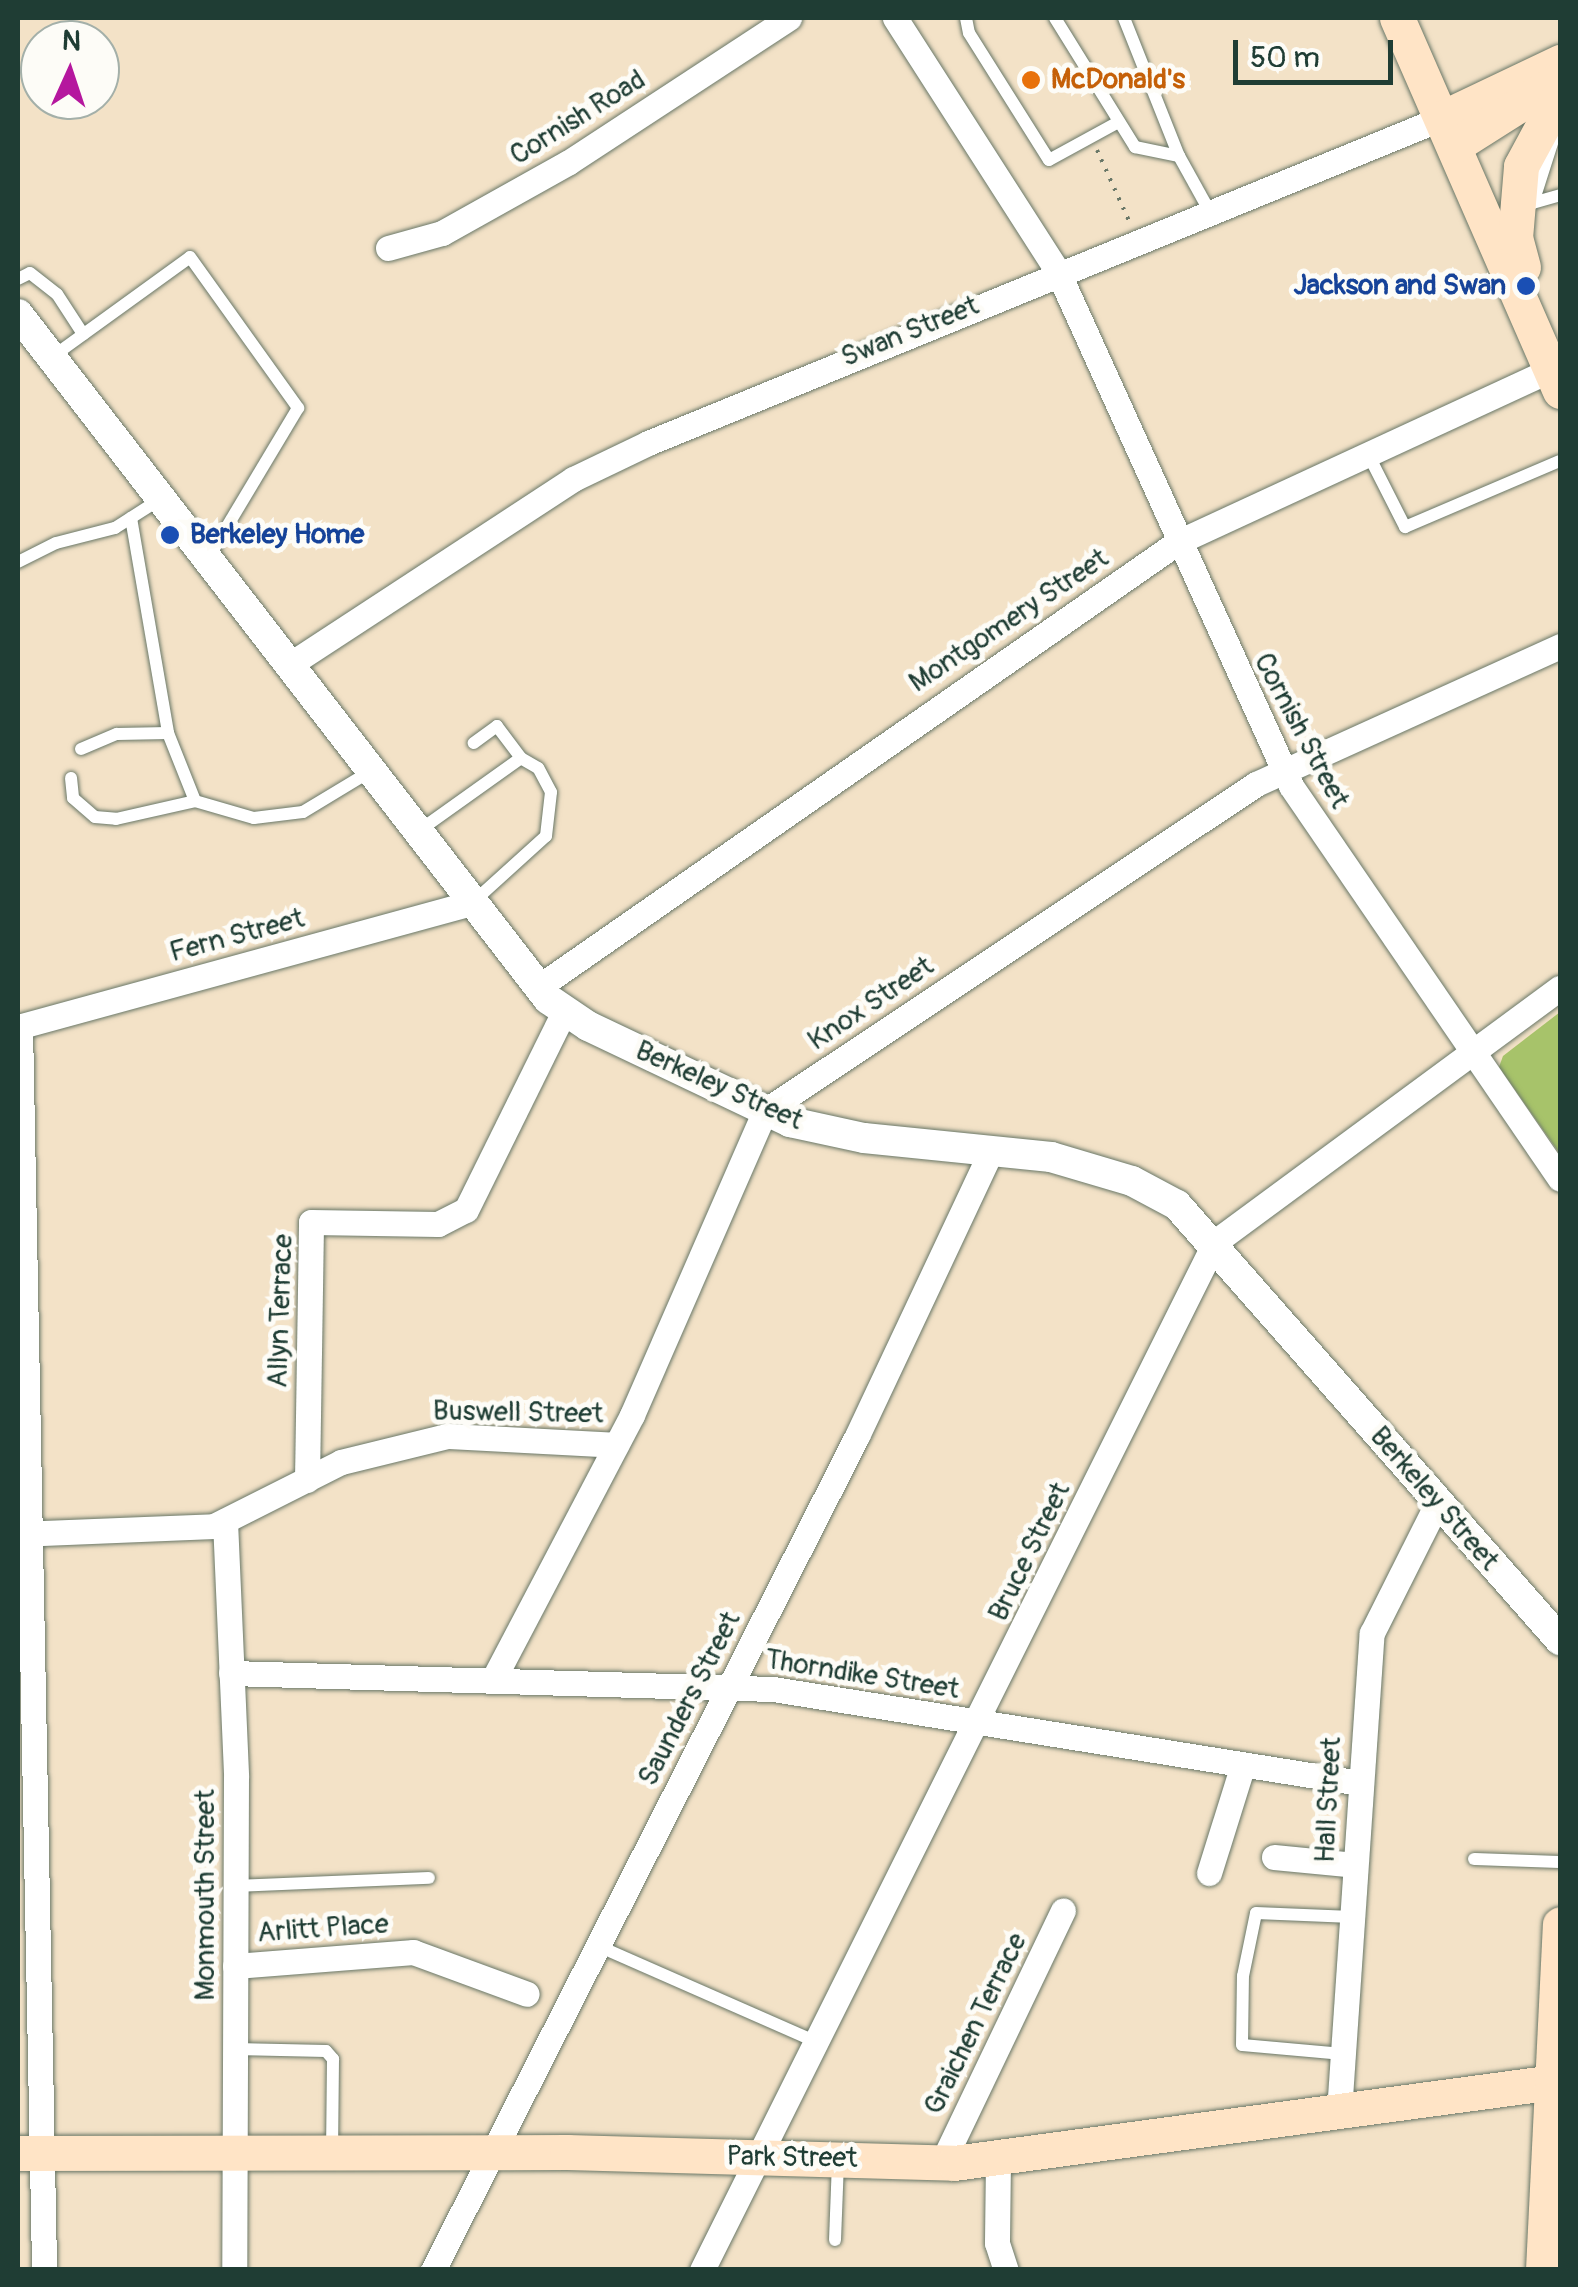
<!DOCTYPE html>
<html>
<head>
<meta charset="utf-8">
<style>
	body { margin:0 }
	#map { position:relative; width:1578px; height:2287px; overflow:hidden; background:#f3e2c7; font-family:Pangolin,sans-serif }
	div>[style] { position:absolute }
	.green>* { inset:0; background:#a7c36a }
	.path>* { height:4px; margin-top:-2px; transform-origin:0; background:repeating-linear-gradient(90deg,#697767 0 2.5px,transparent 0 10.5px) }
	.roads { filter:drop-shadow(0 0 2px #697767) drop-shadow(0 0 2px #697767) }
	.service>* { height:12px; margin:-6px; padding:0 6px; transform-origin:6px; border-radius:6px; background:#fff }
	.minor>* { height:25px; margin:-12.5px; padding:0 12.5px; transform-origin:12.5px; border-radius:12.5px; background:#fff }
	.tertiary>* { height:30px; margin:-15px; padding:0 15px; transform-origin:15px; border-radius:15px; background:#fff }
	.secondary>* { height:35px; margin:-17.5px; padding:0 17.5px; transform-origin:17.5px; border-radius:17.5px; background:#ffe4c6 }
	.dots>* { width:28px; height:28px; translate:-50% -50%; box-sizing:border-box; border:5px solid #fdfcf7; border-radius:50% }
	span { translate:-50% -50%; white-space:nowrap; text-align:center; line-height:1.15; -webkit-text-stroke:10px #fdfcf7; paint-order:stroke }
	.food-label { font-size:28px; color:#c56008; font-weight:700 }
	.left { translate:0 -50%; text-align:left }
	.street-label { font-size:28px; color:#1f3d34 }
	.transit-label { font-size:28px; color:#164399; font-weight:700 }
	.right { translate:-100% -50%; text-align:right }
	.frame { position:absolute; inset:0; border:20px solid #1f3d34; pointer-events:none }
	.north { position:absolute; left:20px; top:20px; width:100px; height:100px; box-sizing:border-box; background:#fdfcf7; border:2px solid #a4b0a9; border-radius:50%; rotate:3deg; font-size:28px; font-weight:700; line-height:40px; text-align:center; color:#1f3d34 }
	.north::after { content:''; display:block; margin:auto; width:35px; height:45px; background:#b5179e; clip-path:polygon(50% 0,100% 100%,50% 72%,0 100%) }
	.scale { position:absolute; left:1233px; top:40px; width:160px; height:45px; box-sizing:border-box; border:5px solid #1f3d34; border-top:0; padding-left:12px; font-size:30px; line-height:35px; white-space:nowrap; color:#1f3d34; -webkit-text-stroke:8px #fdfcf7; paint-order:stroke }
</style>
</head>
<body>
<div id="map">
	<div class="green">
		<div style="clip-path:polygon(1560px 1012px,1560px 1154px,1499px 1067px,1503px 1056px)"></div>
	</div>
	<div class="path">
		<div style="left:1097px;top:150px;width:80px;rotate:65.7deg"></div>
	</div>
	<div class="roads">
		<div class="service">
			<div style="left:966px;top:18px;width:15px;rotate:79deg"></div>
			<div style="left:969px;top:33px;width:150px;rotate:57.8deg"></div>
			<div style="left:1049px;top:160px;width:75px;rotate:-28.6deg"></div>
			<div style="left:1055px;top:18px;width:152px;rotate:58.2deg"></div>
			<div style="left:1135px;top:147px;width:45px;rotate:11.6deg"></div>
			<div style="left:1124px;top:18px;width:149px;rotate:68.3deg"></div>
			<div style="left:1179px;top:156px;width:64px;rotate:61deg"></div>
			<div style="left:1533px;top:203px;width:69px;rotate:-72.3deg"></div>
			<div style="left:1529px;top:204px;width:32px;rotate:-16deg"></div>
			<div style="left:18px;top:279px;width:13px;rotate:-27deg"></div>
			<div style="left:30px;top:273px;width:34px;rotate:38deg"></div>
			<div style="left:57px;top:294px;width:48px;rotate:57deg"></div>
			<div style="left:52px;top:357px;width:170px;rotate:-35.9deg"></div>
			<div style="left:190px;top:257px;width:186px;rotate:54.4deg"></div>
			<div style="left:298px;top:408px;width:171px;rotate:120.9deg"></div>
			<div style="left:1368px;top:454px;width:82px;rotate:63.1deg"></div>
			<div style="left:1405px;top:527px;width:168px;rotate:-23.1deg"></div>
			<div style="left:131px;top:518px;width:218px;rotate:80.2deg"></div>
			<div style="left:18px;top:562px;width:42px;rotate:-26.6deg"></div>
			<div style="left:56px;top:543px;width:61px;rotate:-14.3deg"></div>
			<div style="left:115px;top:528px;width:56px;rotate:-32.6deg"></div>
			<div style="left:81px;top:749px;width:39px;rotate:-23deg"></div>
			<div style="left:117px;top:734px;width:51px;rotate:-1.1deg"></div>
			<div style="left:168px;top:733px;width:73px;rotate:68.3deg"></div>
			<div style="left:195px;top:801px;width:61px;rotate:16.1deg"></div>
			<div style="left:254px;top:818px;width:49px;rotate:-7deg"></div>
			<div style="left:303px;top:812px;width:79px;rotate:-31.1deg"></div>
			<div style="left:71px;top:778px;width:20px;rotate:84deg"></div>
			<div style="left:73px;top:798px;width:29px;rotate:41deg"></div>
			<div style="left:95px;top:817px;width:21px;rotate:5deg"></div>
			<div style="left:116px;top:819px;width:81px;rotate:-12.8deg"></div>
			<div style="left:420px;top:830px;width:124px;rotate:-35.5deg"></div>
			<div style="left:521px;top:758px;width:40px;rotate:-127deg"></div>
			<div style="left:497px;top:726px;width:29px;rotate:144deg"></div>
			<div style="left:472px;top:903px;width:100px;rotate:-42.2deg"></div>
			<div style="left:546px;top:836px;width:44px;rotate:-83.5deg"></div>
			<div style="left:551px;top:792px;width:27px;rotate:-118deg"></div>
			<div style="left:538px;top:768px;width:20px;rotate:-150deg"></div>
			<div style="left:1474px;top:1859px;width:86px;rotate:2deg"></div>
			<div style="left:235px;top:1886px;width:194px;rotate:-2.4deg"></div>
			<div style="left:598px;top:1946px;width:239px;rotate:23.7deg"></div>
			<div style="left:235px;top:2049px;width:91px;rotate:1.3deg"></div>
			<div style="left:326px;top:2051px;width:11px;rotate:49deg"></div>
			<div style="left:333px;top:2059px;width:91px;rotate:90.6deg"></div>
			<div style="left:1343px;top:2054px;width:101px;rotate:-174.9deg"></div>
			<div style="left:1242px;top:2045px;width:69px;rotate:-89.2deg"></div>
			<div style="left:1243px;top:1976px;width:64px;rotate:-78.3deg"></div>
			<div style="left:1256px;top:1913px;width:96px;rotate:2.4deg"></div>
			<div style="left:835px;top:2240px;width:78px;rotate:-87.8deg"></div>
		</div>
		<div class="minor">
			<div style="left:895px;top:18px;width:302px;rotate:57.3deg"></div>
			<div style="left:1058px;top:272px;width:564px;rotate:65.61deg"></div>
			<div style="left:1291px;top:786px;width:476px;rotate:55.6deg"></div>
			<div style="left:388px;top:248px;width:56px;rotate:-15.5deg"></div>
			<div style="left:442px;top:233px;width:145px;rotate:-29.2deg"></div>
			<div style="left:569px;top:162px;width:263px;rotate:-33.2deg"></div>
			<div style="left:292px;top:663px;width:336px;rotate:-33.2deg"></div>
			<div style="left:573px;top:479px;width:83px;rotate:-25.6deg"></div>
			<div style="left:648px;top:443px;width:858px;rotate:-22.26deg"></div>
			<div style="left:537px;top:988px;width:781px;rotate:-34.83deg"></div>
			<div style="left:1178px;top:542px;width:413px;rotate:-24.8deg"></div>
			<div style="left:20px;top:1026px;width:1244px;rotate:88.89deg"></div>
			<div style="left:18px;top:1027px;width:471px;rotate:-15.3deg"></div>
			<div style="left:307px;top:1480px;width:258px;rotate:-89.1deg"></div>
			<div style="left:311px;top:1222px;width:127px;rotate:0.9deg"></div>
			<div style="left:438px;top:1224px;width:31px;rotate:-27deg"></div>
			<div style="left:466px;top:1210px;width:221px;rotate:-63.7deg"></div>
			<div style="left:225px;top:1521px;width:256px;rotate:87.5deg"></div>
			<div style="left:236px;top:1777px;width:493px;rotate:90.2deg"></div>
			<div style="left:18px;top:1534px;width:196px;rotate:-2.3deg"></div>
			<div style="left:214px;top:1526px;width:142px;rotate:-26.7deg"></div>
			<div style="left:341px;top:1462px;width:109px;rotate:-13.8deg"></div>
			<div style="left:447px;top:1436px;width:169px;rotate:3deg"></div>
			<div style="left:231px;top:1673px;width:542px;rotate:1.69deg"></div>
			<div style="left:773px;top:1689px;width:594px;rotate:9.1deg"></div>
			<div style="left:494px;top:1678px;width:297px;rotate:-62.3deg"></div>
			<div style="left:632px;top:1415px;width:332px;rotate:-66.4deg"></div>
			<div style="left:765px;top:1111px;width:590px;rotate:-33.66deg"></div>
			<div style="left:1256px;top:784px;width:334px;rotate:-24.4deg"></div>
			<div style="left:1274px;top:1857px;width:81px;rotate:5.6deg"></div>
			<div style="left:1209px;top:1873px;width:110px;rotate:-72.6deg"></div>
			<div style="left:235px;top:1966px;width:179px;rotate:-4.5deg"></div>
			<div style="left:413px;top:1952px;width:121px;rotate:20.2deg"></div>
			<div style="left:1339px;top:2112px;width:480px;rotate:-86.1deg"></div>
			<div style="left:1372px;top:1633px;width:142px;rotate:-63.3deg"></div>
			<div style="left:998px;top:2159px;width:84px;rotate:90.7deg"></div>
			<div style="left:997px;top:2243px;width:28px;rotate:72deg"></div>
			<div style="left:942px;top:2163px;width:280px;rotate:-64.4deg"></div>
			<div style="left:433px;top:2270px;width:936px;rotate:-63.05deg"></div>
			<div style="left:857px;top:1436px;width:315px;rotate:-64.8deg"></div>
			<div style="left:702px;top:2270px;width:1149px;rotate:-63.48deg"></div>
			<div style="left:1215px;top:1242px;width:428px;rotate:-36.4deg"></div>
		</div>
		<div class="tertiary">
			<div style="left:18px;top:314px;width:866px;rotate:52.27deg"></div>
			<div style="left:548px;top:999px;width:48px;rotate:34deg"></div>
			<div style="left:588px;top:1026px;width:224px;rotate:25.4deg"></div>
			<div style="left:790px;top:1122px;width:76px;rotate:12.2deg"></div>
			<div style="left:864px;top:1138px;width:188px;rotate:5.8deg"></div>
			<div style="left:1051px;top:1157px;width:84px;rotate:16.5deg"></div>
			<div style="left:1132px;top:1181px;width:51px;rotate:28.1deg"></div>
			<div style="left:1177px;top:1205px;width:580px;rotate:48.64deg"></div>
		</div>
		<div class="secondary">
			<div style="left:1397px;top:18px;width:407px;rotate:66.4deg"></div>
			<div style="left:1442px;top:118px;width:131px;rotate:-25.4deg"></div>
			<div style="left:1454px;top:146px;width:120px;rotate:-32.4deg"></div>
			<div style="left:1523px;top:267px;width:30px;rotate:-105deg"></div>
			<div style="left:1515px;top:238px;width:72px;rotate:-85.2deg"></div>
			<div style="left:1521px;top:166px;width:82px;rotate:-61.6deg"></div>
			<div style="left:18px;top:2153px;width:549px;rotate:-0.1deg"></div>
			<div style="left:567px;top:2152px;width:387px;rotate:1.6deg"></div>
			<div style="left:954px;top:2163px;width:605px;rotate:-7.69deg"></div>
			<div style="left:1543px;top:2270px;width:346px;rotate:-87.2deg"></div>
		</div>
	</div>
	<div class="dots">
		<div style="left:1031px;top:80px;background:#e8710a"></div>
		<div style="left:1526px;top:286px;background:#1a4fb4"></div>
		<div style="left:170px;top:535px;background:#1a4fb4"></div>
	</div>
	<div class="food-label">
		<span class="left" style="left:1051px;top:80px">McDonald's</span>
	</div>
	<div class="street-label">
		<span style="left:578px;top:118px;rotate:-32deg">Cornish Road</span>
		<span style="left:910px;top:332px;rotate:-22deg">Swan Street</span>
		<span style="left:1009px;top:621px;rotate:-34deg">Montgomery Street</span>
		<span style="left:1301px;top:731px;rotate:62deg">Cornish Street</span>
		<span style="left:237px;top:936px;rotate:-15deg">Fern Street</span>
		<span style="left:871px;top:1004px;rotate:-34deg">Knox Street</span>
		<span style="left:719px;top:1086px;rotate:24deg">Berkeley Street</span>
		<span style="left:281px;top:1311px;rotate:-88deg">Allyn Terrace</span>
		<span style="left:518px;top:1413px;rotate:1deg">Buswell Street</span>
		<span style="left:1434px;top:1499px;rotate:49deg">Berkeley Street</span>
		<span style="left:1030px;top:1552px;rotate:-64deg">Bruce Street</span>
		<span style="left:862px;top:1675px;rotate:9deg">Thorndike Street</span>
		<span style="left:690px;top:1699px;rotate:-63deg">Saunders Street</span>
		<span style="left:1329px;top:1800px;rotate:-87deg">Hall Street</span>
		<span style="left:206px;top:1895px;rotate:-90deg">Monmouth Street</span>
		<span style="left:323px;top:1929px;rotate:-4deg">Arlitt Place</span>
		<span style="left:976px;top:2024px;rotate:-64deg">Graichen Terrace</span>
		<span style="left:792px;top:2158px;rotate:1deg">Park Street</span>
	</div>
	<div class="transit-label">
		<span class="right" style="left:1506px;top:286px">Jackson and Swan</span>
		<span class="left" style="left:190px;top:535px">Berkeley Home</span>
	</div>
	<div class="frame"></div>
	<div class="north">N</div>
	<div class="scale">50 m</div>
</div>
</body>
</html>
